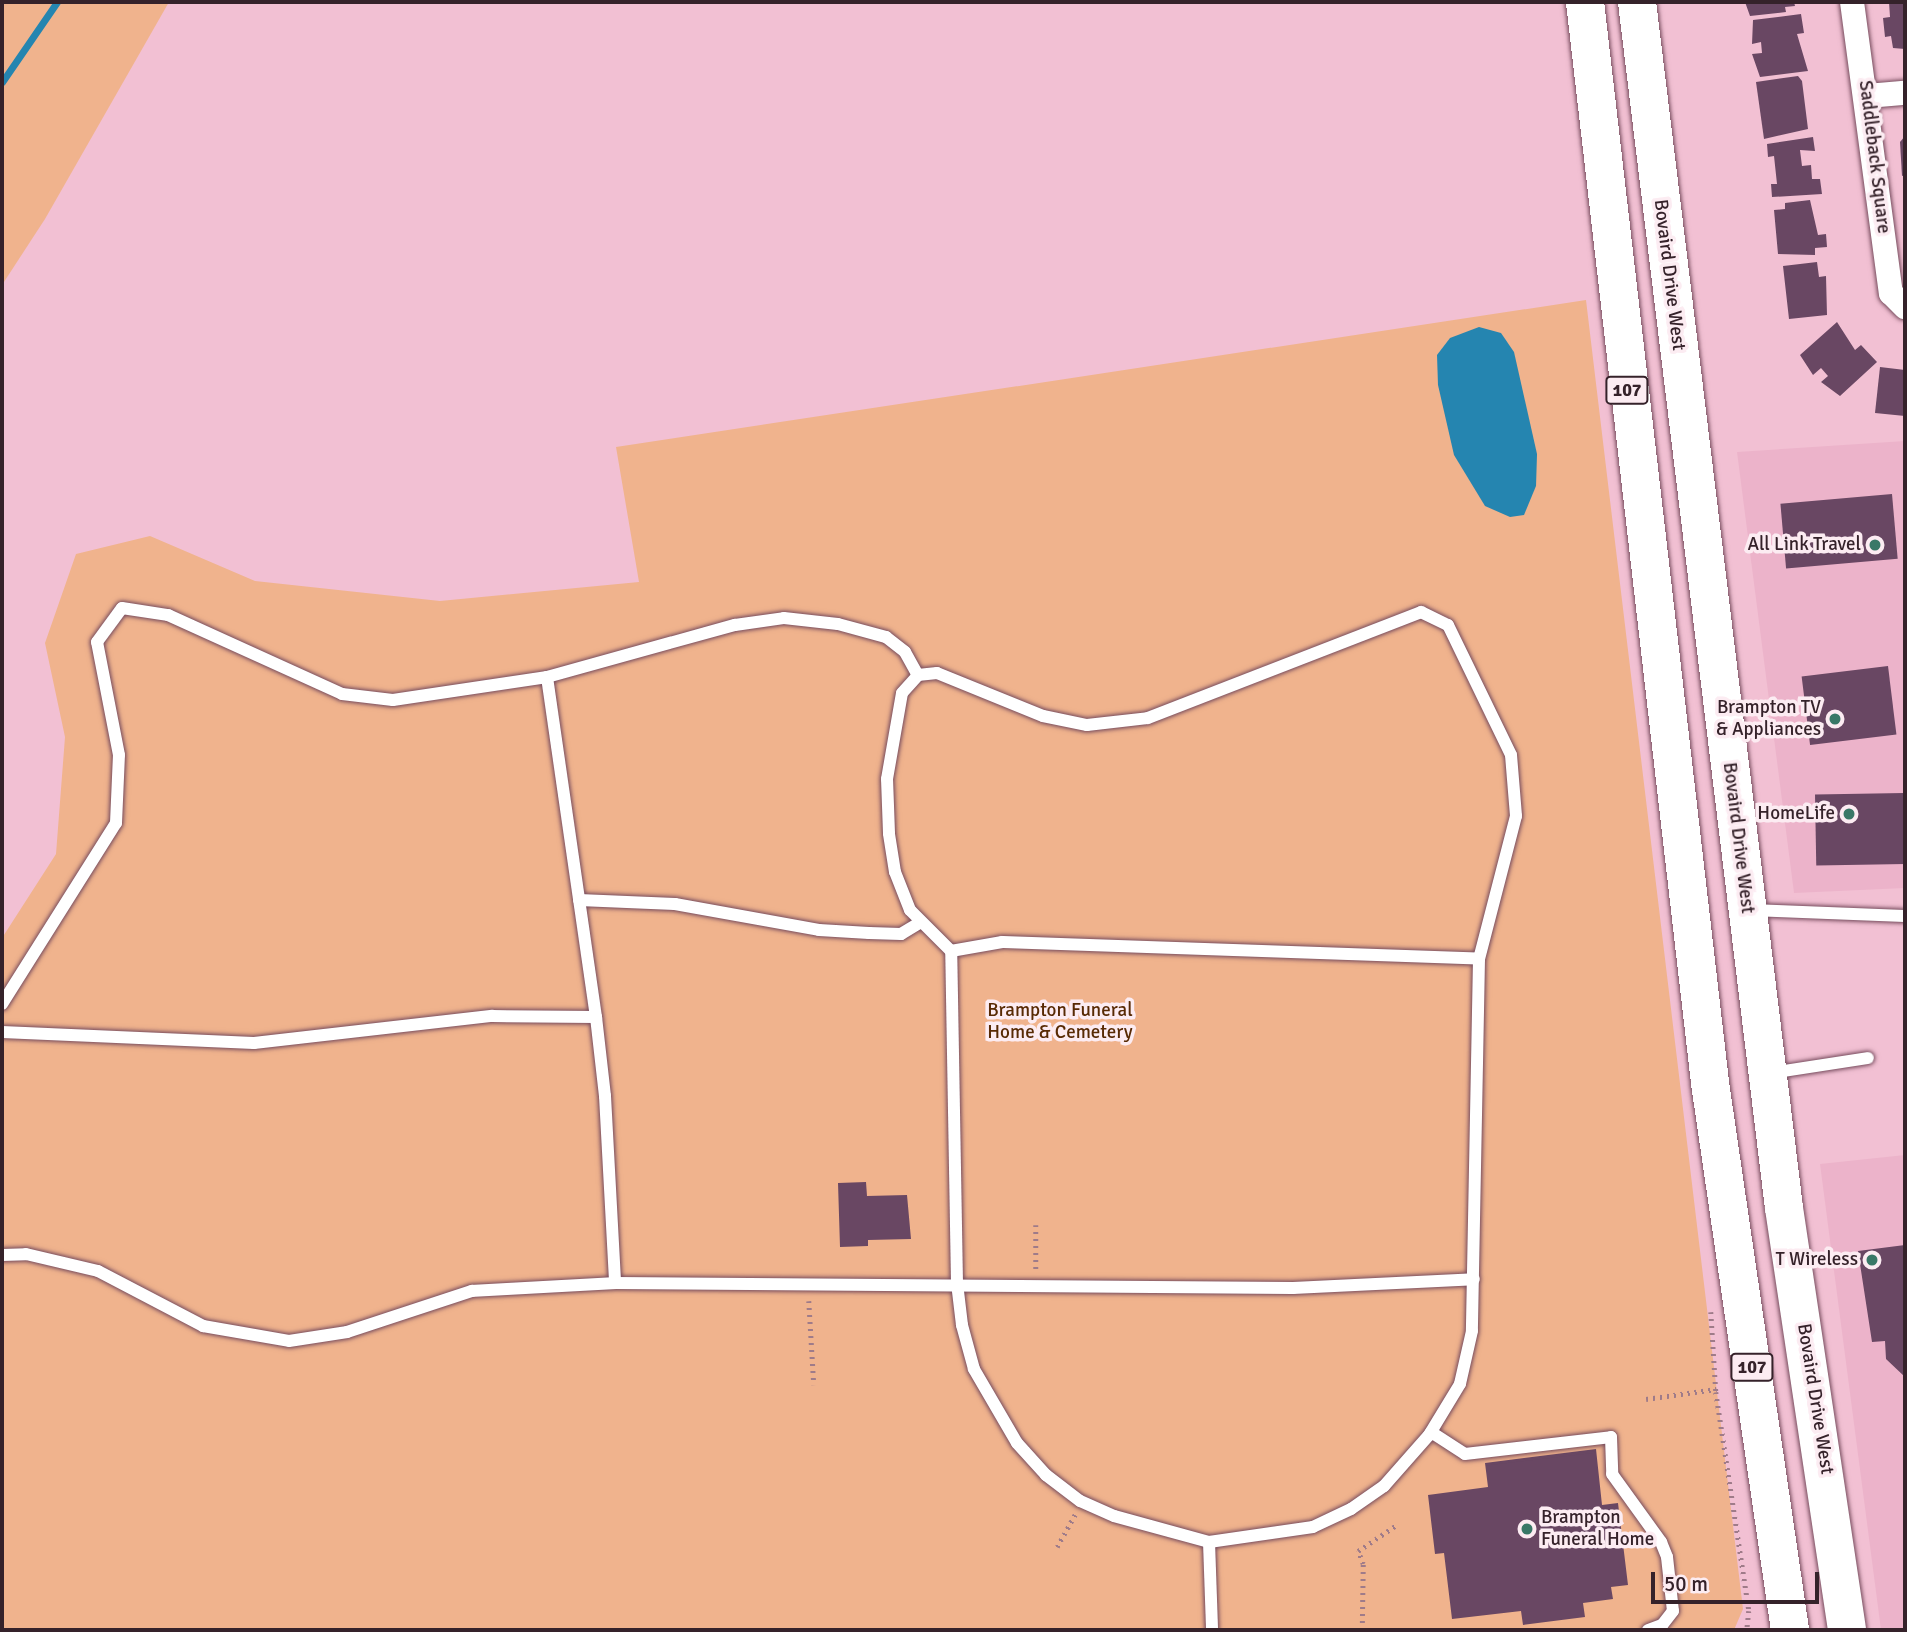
<!DOCTYPE html>
<html>
<head>
<meta charset="utf-8">
<style>
	body { margin:0 }
	#map { position:relative; width:1907px; height:1632px; overflow:hidden; background:#f2c0d3; font-family:Signika,sans-serif }
	div>[style] { position:absolute }
	.built>* { inset:0; background:#ecb3ca }
	.green>* { inset:0; background:#f0b38d }
	.water>* { inset:0; background:#2585b0 }
	.stream>* { height:7px; margin:-3.5px; padding:0 3.5px; transform-origin:3.5px; border-radius:3.5px; background:#2585b0 }
	.building>* { inset:0; background:#694763; transform-origin:0 0 }
	.path>* { height:4.5px; margin-top:-2.25px; transform-origin:0; background:repeating-linear-gradient(90deg,#9f7b89 0 2px,transparent 0 7px) }
	.roads { filter:drop-shadow(0 0 2px #774c5e) drop-shadow(0 0 2px #774c5e) }
	.lane>* { height:12px; margin:-6px; padding:0 6px; transform-origin:6px; border-radius:6px; background:#fff }
	.street>* { height:24px; margin:-12px; padding:0 12px; transform-origin:12px; border-radius:12px; background:#fff }
	.primary>* { height:38px; margin:-19px; padding:0 19px; transform-origin:19px; border-radius:19px; background:#fff }
	.dots>* { width:19px; height:19px; translate:-50% -50%; box-sizing:border-box; border:4px solid #fcecf2; border-radius:50% }
	span { translate:-50% -50%; white-space:nowrap; text-align:center; line-height:1.15; -webkit-text-stroke:7px #fcecf2; paint-order:stroke }
	.shield-label span { padding:2px 5px; background:#fcecf2; border:2px solid; border-radius:5px; -webkit-text-stroke-width:0 }
	.shield-label { font-size:18px; color:#35222a; font-weight:700 }
	.street-label { font-size:19px; color:#35222a }
	.poi-label { font-size:19px; color:#35222a }
	.right { translate:-100% -50%; text-align:right }
	.left { translate:0 -50%; text-align:left }
	.park-label { font-size:19px; color:#582a04 }
	.frame { position:absolute; inset:0; border:4px solid #35222a; pointer-events:none }
	.scale { position:absolute; left:1651px; top:1572px; width:168px; height:32px; box-sizing:border-box; border:4px solid #35222a; border-top:0; padding-left:9px; font-size:21px; line-height:24px; white-space:nowrap; color:#35222a; -webkit-text-stroke:5px #fcecf2; paint-order:stroke }
</style>
</head>
<body>
<div id="map">
	<div class="built">
		<div style="clip-path:polygon(1905px 441px,1905px 888px,1794px 893px,1737px 452px)"></div>
		<div style="clip-path:polygon(1905px 1155px,1905px 1630px,1881px 1630px,1820px 1164px)"></div>
	</div>
	<div class="green">
		<div style="clip-path:polygon(2px 2px,169px 2px,45px 219px,2px 285px)"></div>
		<div style="clip-path:polygon(1586px 300px,1743px 1609px,1734px 1630px,2px 1630px,2px 938px,56px 854px,65px 737px,45px 643px,76px 554px,150px 536px,255px 581px,440px 601px,639px 582px,616px 447px)"></div>
	</div>
	<div class="water">
		<div style="clip-path:polygon(1479px 327px,1501px 333px,1514px 352px,1537px 454px,1536px 486px,1524px 515px,1510px 517px,1485px 506px,1454px 455px,1438px 385px,1437px 355px,1450px 338px)"></div>
	</div>
	<div class="stream">
		<div style="left:2px;top:82px;width:97px;rotate:-55.5deg"></div>
	</div>
	<div class="building">
		<div style="clip-path:polygon(1745px 2px,1794px 2px,1795px 6px,1785px 7px,1786px 12px,1750px 16px)"></div>
		<div style="clip-path:polygon(1889px 2px,1905px 2px,1905px 49px,1893px 48px,1891px 36px,1885px 37px,1883px 18px,1890px 17px)"></div>
		<div style="clip-path:polygon(1801px 14px,1804px 33px,1797px 34px,1808px 71px,1760px 77px,1752px 54px,1762px 53px,1761px 42px,1752px 44px,1753px 20px)"></div>
		<div style="clip-path:polygon(1798px 76px,1802px 81px,1808px 129px,1764px 139px,1756px 82px)"></div>
		<div style="clip-path:polygon(1905px 136px,1905px 175px,1902px 176px,1900px 142px)"></div>
		<div style="clip-path:polygon(1813px 137px,1815px 151px,1800px 150px,1802px 166px,1811px 165px,1812px 179px,1820px 179px,1822px 194px,1772px 197px,1771px 184px,1777px 184px,1774px 156px,1768px 157px,1767px 144px)"></div>
		<div style="clip-path:polygon(1810px 200px,1818px 235px,1826px 234px,1827px 247px,1815px 248px,1815px 255px,1778px 254px,1774px 210px,1785px 209px,1785px 203px)"></div>
		<div style="clip-path:polygon(1817px 262px,1819px 277px,1826px 276px,1827px 315px,1789px 319px,1783px 266px)"></div>
		<div style="clip-path:polygon(1837px 322px,1855px 350px,1861px 345px,1877px 362px,1840px 396px,1821px 382px,1828px 376px,1821px 368px,1813px 375px,1800px 355px)"></div>
		<div style="clip-path:polygon(1880px 367px,1905px 370px,1905px 416px,1875px 413px)"></div>
		<div style="left:1892px;top:494px;width:65px;height:112px;rotate:85deg"></div>
		<div style="left:1888px;top:666px;width:69px;height:87px;rotate:83deg"></div>
		<div style="left:1904px;top:793px;width:71px;height:89px;rotate:89deg"></div>
		<div style="clip-path:polygon(866px 1182px,867px 1196px,907px 1195px,911px 1239px,868px 1240px,868px 1246px,840px 1247px,838px 1183px)"></div>
		<div style="clip-path:polygon(1905px 1245px,1905px 1377px,1886px 1359px,1885px 1341px,1872px 1342px,1858px 1251px)"></div>
		<div style="clip-path:polygon(1596px 1449px,1602px 1505px,1618px 1503px,1628px 1585px,1611px 1587px,1613px 1599px,1583px 1603px,1585px 1617px,1523px 1625px,1521px 1611px,1452px 1619px,1444px 1553px,1435px 1554px,1428px 1495px,1488px 1487px,1485px 1463px)"></div>
	</div>
	<div class="path">
		<div style="left:1036px;top:1225px;width:45px;rotate:90deg"></div>
		<div style="left:809px;top:1301px;width:84px;rotate:86.6deg"></div>
		<div style="left:1711px;top:1312px;width:80px;rotate:86.4deg"></div>
		<div style="left:1716px;top:1392px;width:221px;rotate:81.4deg"></div>
		<div style="left:1749px;top:1611px;width:19px;rotate:96deg"></div>
		<div style="left:1646px;top:1399px;width:71px;rotate:-8.1deg"></div>
		<div style="left:1057px;top:1547px;width:37px;rotate:-61deg"></div>
		<div style="left:1362px;top:1630px;width:66px;rotate:-89.1deg"></div>
		<div style="left:1363px;top:1564px;width:14px;rotate:-111deg"></div>
		<div style="left:1358px;top:1551px;width:45px;rotate:-34deg"></div>
	</div>
	<div class="roads">
		<div class="lane">
			<div style="left:1421px;top:612px;width:30px;rotate:26deg"></div>
			<div style="left:1448px;top:625px;width:144px;rotate:64.1deg"></div>
			<div style="left:1511px;top:755px;width:61px;rotate:85.3deg"></div>
			<div style="left:1516px;top:816px;width:148px;rotate:104.5deg"></div>
			<div style="left:1479px;top:959px;width:372px;rotate:91.1deg"></div>
			<div style="left:1472px;top:1331px;width:54px;rotate:102.8deg"></div>
			<div style="left:1460px;top:1384px;width:60px;rotate:121.3deg"></div>
			<div style="left:1429px;top:1435px;width:68px;rotate:131.4deg"></div>
			<div style="left:1384px;top:1486px;width:40px;rotate:145.1deg"></div>
			<div style="left:1351px;top:1509px;width:42px;rotate:154.7deg"></div>
			<div style="left:1313px;top:1527px;width:105px;rotate:171.8deg"></div>
			<div style="left:1209px;top:1542px;width:98px;rotate:-164.7deg"></div>
			<div style="left:1114px;top:1516px;width:37px;rotate:-156deg"></div>
			<div style="left:1080px;top:1501px;width:43px;rotate:-142.6deg"></div>
			<div style="left:1046px;top:1475px;width:43px;rotate:-132.2deg"></div>
			<div style="left:1017px;top:1443px;width:86px;rotate:-120.2deg"></div>
			<div style="left:974px;top:1369px;width:46px;rotate:-105.3deg"></div>
			<div style="left:962px;top:1325px;width:42px;rotate:-96.8deg"></div>
			<div style="left:957px;top:1283px;width:332px;rotate:-91deg"></div>
			<div style="left:951px;top:951px;width:58px;rotate:-135deg"></div>
			<div style="left:910px;top:910px;width:41px;rotate:-111.5deg"></div>
			<div style="left:895px;top:872px;width:39px;rotate:-99deg"></div>
			<div style="left:889px;top:833px;width:54px;rotate:-92.1deg"></div>
			<div style="left:887px;top:779px;width:87px;rotate:-80.1deg"></div>
			<div style="left:902px;top:693px;width:24px;rotate:-48deg"></div>
			<div style="left:918px;top:675px;width:19px;rotate:-6deg"></div>
			<div style="left:937px;top:673px;width:114px;rotate:22.1deg"></div>
			<div style="left:1043px;top:716px;width:45px;rotate:11.6deg"></div>
			<div style="left:1087px;top:725px;width:61px;rotate:-6.5deg"></div>
			<div style="left:1148px;top:718px;width:293px;rotate:-21.2deg"></div>
			<div style="left:547px;top:677px;width:344px;rotate:81.8deg"></div>
			<div style="left:579px;top:900px;width:96px;rotate:2.4deg"></div>
			<div style="left:675px;top:904px;width:146px;rotate:10.2deg"></div>
			<div style="left:819px;top:930px;width:50px;rotate:3.4deg"></div>
			<div style="left:869px;top:933px;width:32px;rotate:2deg"></div>
			<div style="left:901px;top:934px;width:23px;rotate:-31deg"></div>
			<div style="left:1751px;top:910px;width:154px;rotate:2.2deg"></div>
			<div style="left:951px;top:951px;width:52px;rotate:-10deg"></div>
			<div style="left:1002px;top:942px;width:477px;rotate:2deg"></div>
			<div style="left:2px;top:1004px;width:214px;rotate:-57.8deg"></div>
			<div style="left:116px;top:823px;width:68px;rotate:-87.5deg"></div>
			<div style="left:119px;top:755px;width:115px;rotate:-101deg"></div>
			<div style="left:97px;top:642px;width:42px;rotate:-53.7deg"></div>
			<div style="left:122px;top:608px;width:47px;rotate:8.7deg"></div>
			<div style="left:168px;top:615px;width:191px;rotate:24.4deg"></div>
			<div style="left:342px;top:694px;width:51px;rotate:6.7deg"></div>
			<div style="left:393px;top:700px;width:156px;rotate:-8.5deg"></div>
			<div style="left:547px;top:677px;width:195px;rotate:-15.5deg"></div>
			<div style="left:735px;top:625px;width:49px;rotate:-8.1deg"></div>
			<div style="left:784px;top:618px;width:54px;rotate:6.3deg"></div>
			<div style="left:838px;top:624px;width:50px;rotate:15.2deg"></div>
			<div style="left:886px;top:637px;width:24px;rotate:38deg"></div>
			<div style="left:905px;top:652px;width:26px;rotate:61deg"></div>
			<div style="left:2px;top:1032px;width:252px;rotate:2.5deg"></div>
			<div style="left:254px;top:1043px;width:240px;rotate:-6.5deg"></div>
			<div style="left:492px;top:1016px;width:104px;rotate:0.6deg"></div>
			<div style="left:596px;top:1017px;width:80px;rotate:83.5deg"></div>
			<div style="left:605px;top:1096px;width:187px;rotate:86.9deg"></div>
			<div style="left:615px;top:1283px;width:678px;rotate:0.42deg"></div>
			<div style="left:1293px;top:1288px;width:181px;rotate:-2.8deg"></div>
			<div style="left:1771px;top:1073px;width:98px;rotate:-8.8deg"></div>
			<div style="left:2px;top:1255px;width:24px;rotate:-2deg"></div>
			<div style="left:26px;top:1254px;width:74px;rotate:13.3deg"></div>
			<div style="left:98px;top:1271px;width:119px;rotate:27.6deg"></div>
			<div style="left:203px;top:1326px;width:87px;rotate:9.9deg"></div>
			<div style="left:289px;top:1341px;width:59px;rotate:-8.8deg"></div>
			<div style="left:347px;top:1332px;width:132px;rotate:-18.2deg"></div>
			<div style="left:472px;top:1291px;width:143px;rotate:-3.2deg"></div>
			<div style="left:1431px;top:1432px;width:40px;rotate:32.9deg"></div>
			<div style="left:1465px;top:1454px;width:147px;rotate:-6.6deg"></div>
			<div style="left:1611px;top:1437px;width:37px;rotate:88deg"></div>
			<div style="left:1612px;top:1474px;width:84px;rotate:54.2deg"></div>
			<div style="left:1661px;top:1542px;width:16px;rotate:68deg"></div>
			<div style="left:1667px;top:1557px;width:54px;rotate:83.7deg"></div>
			<div style="left:1673px;top:1611px;width:18px;rotate:128deg"></div>
			<div style="left:1662px;top:1625px;width:15px;rotate:160deg"></div>
			<div style="left:1209px;top:1542px;width:88px;rotate:88deg"></div>
		</div>
		<div class="street">
			<div style="left:1852px;top:2px;width:294px;rotate:82.4deg"></div>
			<div style="left:1891px;top:293px;width:20px;rotate:45deg"></div>
			<div style="left:1867px;top:96px;width:38px;rotate:-5deg"></div>
		</div>
		<div class="primary">
			<div style="left:1585px;top:2px;width:1088px;rotate:83.4deg"></div>
			<div style="left:1710px;top:1083px;width:553px;rotate:81.68deg"></div>
			<div style="left:1637px;top:2px;width:1215px;rotate:83.05deg"></div>
			<div style="left:1784px;top:1208px;width:427px;rotate:81.5deg"></div>
		</div>
	</div>
	<div class="dots">
		<div style="left:1875px;top:545px;background:#397867"></div>
		<div style="left:1835px;top:719px;background:#397867"></div>
		<div style="left:1849px;top:814px;background:#397867"></div>
		<div style="left:1872px;top:1260px;background:#397867"></div>
		<div style="left:1527px;top:1529px;background:#397867"></div>
	</div>
	<div class="shield-label">
		<span style="left:1627px;top:390px">107</span>
		<span style="left:1752px;top:1367px">107</span>
	</div>
	<div class="street-label">
		<span style="left:1874px;top:157px;rotate:83deg">Saddleback Square</span>
		<span style="left:1669px;top:275px;rotate:83deg">Bovaird Drive West</span>
		<span style="left:1738px;top:838px;rotate:83deg">Bovaird Drive West</span>
		<span style="left:1815px;top:1399px;rotate:81deg">Bovaird Drive West</span>
	</div>
	<div class="poi-label">
		<span class="right" style="left:1861px;top:545px">All Link Travel</span>
		<span class="right" style="left:1821px;top:719px">Brampton TV<br>&amp; Appliances</span>
		<span class="right" style="left:1835px;top:814px">HomeLife</span>
		<span class="right" style="left:1858px;top:1260px">T Wireless</span>
		<span class="left" style="left:1541px;top:1529px">Brampton<br>Funeral Home</span>
	</div>
	<div class="park-label">
		<span style="left:1060px;top:1022px">Brampton Funeral<br>Home &amp; Cemetery</span>
	</div>
	<div class="frame"></div>
	<div class="scale">50 m</div>
</div>
</body>
</html>
